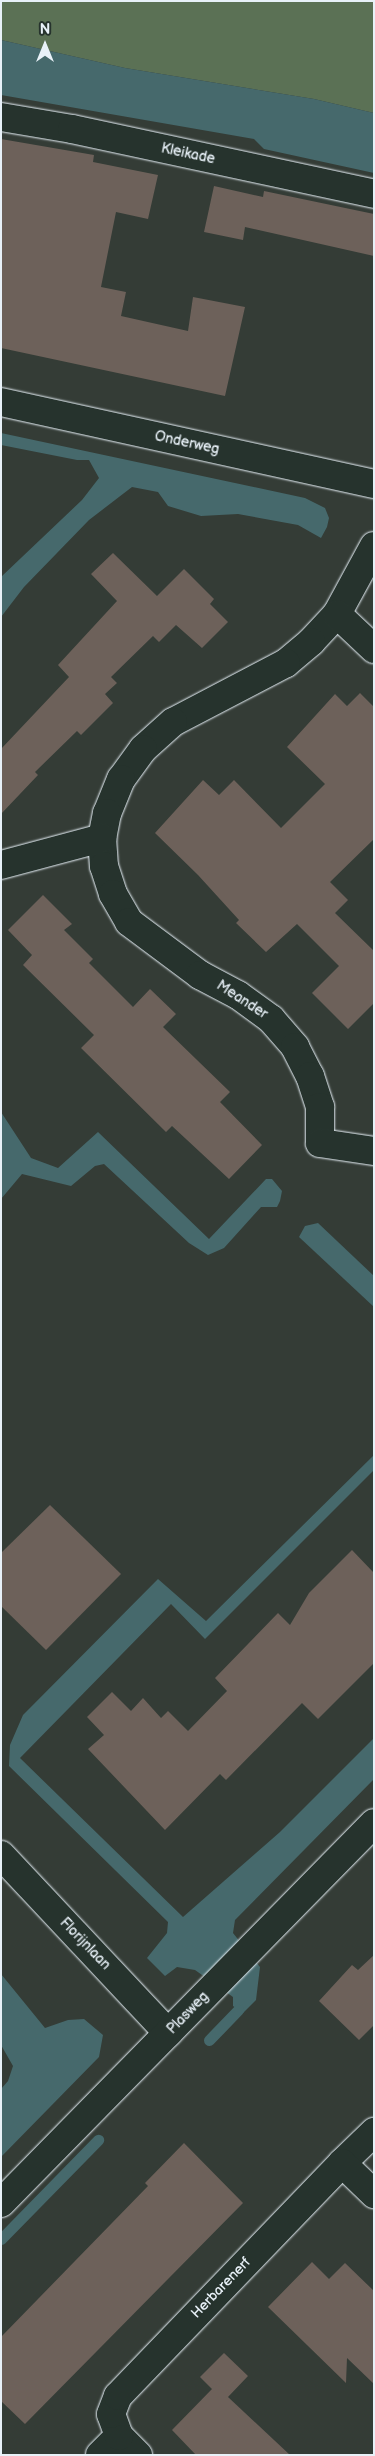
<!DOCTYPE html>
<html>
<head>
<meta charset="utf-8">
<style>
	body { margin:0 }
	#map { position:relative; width:375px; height:2456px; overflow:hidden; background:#343c36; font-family:"Balsamiq Sans",sans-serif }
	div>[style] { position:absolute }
	.green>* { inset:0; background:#5b7155 }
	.water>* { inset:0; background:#46696c }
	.stream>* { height:11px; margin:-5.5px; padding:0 5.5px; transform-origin:5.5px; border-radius:5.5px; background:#46696c }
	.building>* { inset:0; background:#6d615a }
	.roads { filter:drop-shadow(0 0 1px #e8f1f8) drop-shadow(0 0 1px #e8f1f8) }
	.street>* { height:28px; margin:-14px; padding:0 14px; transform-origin:14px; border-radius:14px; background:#26332d }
	.secondary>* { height:28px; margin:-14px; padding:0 14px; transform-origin:14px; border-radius:14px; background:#26332d }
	span { translate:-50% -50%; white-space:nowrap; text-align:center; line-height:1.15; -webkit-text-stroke:4px #26332d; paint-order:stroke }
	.street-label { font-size:14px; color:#e8f1f8 }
	.frame { position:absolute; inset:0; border:2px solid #e8f1f8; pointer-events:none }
	.north { position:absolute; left:20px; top:20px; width:50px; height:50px; -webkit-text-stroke:4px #26332d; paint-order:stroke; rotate:0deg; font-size:14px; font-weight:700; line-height:20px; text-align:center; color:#e8f1f8 }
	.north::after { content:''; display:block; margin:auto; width:18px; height:22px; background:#e8f1f8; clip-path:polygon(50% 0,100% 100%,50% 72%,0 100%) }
</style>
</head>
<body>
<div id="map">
	<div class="green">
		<div style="clip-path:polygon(1px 1px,374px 1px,374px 113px,314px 99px,125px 68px,1px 40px)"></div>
	</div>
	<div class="water">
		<div style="clip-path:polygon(1px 40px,125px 68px,314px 99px,374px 113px,374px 173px,264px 149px,254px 139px,1px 95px)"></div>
		<div style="clip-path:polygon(1px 433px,305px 498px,325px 508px,329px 518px,327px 527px,321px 538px,298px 525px,238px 514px,201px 516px,168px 506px,158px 492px,132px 487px,89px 520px,24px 587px,1px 617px,1px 577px,82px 500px,99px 478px,89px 460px,77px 460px,1px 445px)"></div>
		<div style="clip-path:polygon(1px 1112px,31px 1158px,58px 1168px,98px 1132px,209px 1239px,266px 1179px,272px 1179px,282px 1191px,280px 1201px,277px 1207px,261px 1207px,224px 1248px,208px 1255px,189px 1243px,104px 1164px,95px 1166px,71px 1186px,22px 1174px,1px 1199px)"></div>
		<div style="clip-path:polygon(318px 1223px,374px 1276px,374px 1307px,299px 1237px,305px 1226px)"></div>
		<div style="clip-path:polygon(374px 1455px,374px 1470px,205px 1639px,171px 1604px,20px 1758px,183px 1917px,280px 1832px,374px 1738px,374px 1779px,235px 1920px,233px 1933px,260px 1967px,256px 2000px,243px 2013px,233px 2006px,233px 1997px,195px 1970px,177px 1967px,165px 1976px,147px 1958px,167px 1933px,168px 1922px,9px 1766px,10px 1745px,23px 1715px,158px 1579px,206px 1621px)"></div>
		<div style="clip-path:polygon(1px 1974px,45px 2028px,68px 2020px,84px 2019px,103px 2035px,99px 2057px,1px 2157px,1px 2089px,8px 2081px,13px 2066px,1px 2045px)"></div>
	</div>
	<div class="stream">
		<div style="left:209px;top:2040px;width:42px;rotate:-46deg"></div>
		<div style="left:1px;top:2239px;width:139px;rotate:-45.6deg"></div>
	</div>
	<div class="building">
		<div style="clip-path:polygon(1px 139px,94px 155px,93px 162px,158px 175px,148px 219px,116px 212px,101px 287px,126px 292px,121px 316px,188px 331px,193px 297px,245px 307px,225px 396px,1px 348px)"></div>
		<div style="clip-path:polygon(214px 186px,263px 197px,264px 191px,374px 214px,374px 256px,245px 227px,243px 240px,204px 232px)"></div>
		<div style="clip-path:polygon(113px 553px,157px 596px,184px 569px,214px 599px,210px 604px,228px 622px,202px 648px,176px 625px,159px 642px,153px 636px,111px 677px,117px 683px,105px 694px,113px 703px,81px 735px,77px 731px,35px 772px,38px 775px,1px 814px,1px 749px,69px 677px,58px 665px,117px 601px,91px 574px)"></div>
		<div style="clip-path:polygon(360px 693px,374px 707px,374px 839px,330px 882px,348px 900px,335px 913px,374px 951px,374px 1003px,348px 1029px,312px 993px,339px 966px,297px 924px,266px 952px,236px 923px,239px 920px,198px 875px,155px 833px,203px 780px,219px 795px,234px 780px,281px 828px,325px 784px,287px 747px,335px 694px,347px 706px)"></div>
		<div style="clip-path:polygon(43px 895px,72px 924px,64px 930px,93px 959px,89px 963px,133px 1007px,150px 989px,176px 1014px,163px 1027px,230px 1092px,220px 1102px,262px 1145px,229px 1179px,172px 1126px,166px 1132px,81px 1048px,94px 1035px,23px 965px,32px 955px,8px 930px)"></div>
		<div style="clip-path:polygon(50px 1505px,121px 1574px,46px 1650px,1px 1606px,1px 1553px)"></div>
		<div style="clip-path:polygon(352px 1550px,374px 1573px,374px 1663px,318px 1719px,302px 1703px,226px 1780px,220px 1774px,165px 1830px,88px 1749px,104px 1735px,87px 1717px,112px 1692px,131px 1711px,143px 1698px,161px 1718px,168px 1711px,188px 1731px,227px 1691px,215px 1678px,278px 1613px,290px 1625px,309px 1593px)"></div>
		<div style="clip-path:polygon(374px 1955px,374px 2025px,359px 2040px,319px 2001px,352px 1965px,358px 1970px)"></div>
		<div style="clip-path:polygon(184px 2143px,243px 2203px,25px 2424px,1px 2401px,1px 2337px,148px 2186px,145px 2183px)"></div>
		<div style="clip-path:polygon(312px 2262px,329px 2279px,345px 2263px,374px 2291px,374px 2384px,347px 2358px,346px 2383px,268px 2307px)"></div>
		<div style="clip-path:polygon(224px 2353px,248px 2376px,228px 2397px,290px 2455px,196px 2455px,172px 2430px,212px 2389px,200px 2377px)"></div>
	</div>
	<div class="roads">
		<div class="street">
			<div style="left:1px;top:117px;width:72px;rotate:9.6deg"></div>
			<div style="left:72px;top:129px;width:309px;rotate:12.1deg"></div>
			<div style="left:374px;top:546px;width:77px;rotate:118.6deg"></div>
			<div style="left:337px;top:614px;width:38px;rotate:133deg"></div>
			<div style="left:311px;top:642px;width:33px;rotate:140deg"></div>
			<div style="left:286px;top:663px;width:127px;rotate:152.4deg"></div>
			<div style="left:173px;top:722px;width:40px;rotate:138deg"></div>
			<div style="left:143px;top:749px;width:37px;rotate:126deg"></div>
			<div style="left:121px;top:779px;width:37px;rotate:112deg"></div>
			<div style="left:107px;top:813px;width:25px;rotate:101deg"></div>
			<div style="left:102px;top:838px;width:28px;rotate:86deg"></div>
			<div style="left:104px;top:866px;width:29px;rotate:72deg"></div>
			<div style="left:113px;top:894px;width:32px;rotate:60deg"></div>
			<div style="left:129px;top:922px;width:89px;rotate:36.7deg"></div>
			<div style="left:200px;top:975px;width:43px;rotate:27.8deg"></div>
			<div style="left:238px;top:995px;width:41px;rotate:36deg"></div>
			<div style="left:271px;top:1019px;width:37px;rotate:49deg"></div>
			<div style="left:295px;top:1047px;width:33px;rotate:63deg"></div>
			<div style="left:310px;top:1076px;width:33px;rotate:72deg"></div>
			<div style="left:320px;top:1107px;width:36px;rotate:90deg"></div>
			<div style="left:320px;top:1143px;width:55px;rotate:8.4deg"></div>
			<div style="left:337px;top:614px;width:51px;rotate:43.4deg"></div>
			<div style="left:1px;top:865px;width:105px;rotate:-15deg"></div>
			<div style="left:1px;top:1855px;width:244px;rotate:46.8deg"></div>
			<div style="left:342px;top:2163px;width:45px;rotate:-44.1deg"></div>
			<div style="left:1px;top:2203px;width:532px;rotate:-45.53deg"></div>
			<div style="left:119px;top:2436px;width:27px;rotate:45deg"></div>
			<div style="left:100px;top:2455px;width:27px;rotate:-45deg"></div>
			<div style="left:119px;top:2436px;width:23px;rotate:-110deg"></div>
			<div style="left:111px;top:2414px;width:19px;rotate:-69deg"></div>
			<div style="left:118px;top:2396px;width:323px;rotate:-46.1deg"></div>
			<div style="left:342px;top:2163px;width:45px;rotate:44.1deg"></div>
		</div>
		<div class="secondary">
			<div style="left:1px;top:402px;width:382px;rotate:12.4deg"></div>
		</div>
	</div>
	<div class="street-label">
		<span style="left:188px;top:154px;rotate:12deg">Kleikade</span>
		<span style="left:187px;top:443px;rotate:12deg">Onderweg</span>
		<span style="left:242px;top:1000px;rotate:33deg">Meander</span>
		<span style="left:85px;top:1944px;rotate:46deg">Florijnlaan</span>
		<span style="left:188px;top:2013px;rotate:-46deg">Plasweg</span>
		<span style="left:221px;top:2288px;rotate:-46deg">Herbarenerf</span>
	</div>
	<div class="frame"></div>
	<div class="north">N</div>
</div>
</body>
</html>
